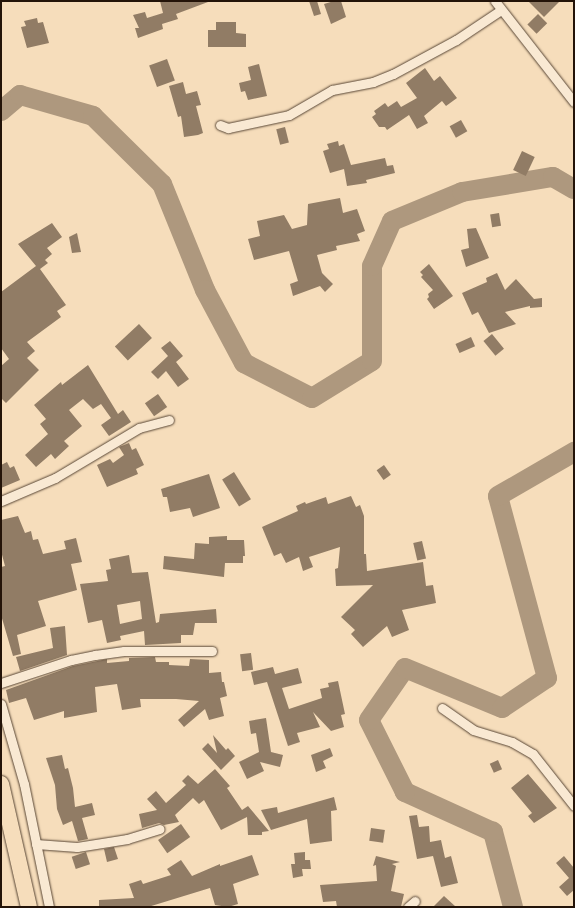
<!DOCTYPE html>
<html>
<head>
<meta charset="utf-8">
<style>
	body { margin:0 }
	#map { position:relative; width:575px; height:908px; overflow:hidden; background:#f6ddbb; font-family:"Libre Caslon Text",serif }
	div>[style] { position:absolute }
	.river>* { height:20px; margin:-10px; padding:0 10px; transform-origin:10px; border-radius:10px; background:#ae987e }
	.building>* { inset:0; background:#917c65; transform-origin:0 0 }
	.roads { filter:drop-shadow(0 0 1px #584635) drop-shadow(0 0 1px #584635) }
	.street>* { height:9px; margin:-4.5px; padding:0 4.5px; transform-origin:4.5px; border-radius:4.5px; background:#f9e9d3 }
	.highway>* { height:16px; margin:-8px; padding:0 8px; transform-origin:8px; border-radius:8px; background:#f6ddbb }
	span { translate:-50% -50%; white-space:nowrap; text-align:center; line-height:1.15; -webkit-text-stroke:4px #f9e9d3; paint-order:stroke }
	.frame { position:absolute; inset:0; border:2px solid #231308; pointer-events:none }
</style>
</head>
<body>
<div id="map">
	<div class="river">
		<div style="left:1px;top:111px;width:25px;rotate:-40deg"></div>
		<div style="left:20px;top:95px;width:76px;rotate:16deg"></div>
		<div style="left:93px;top:116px;width:97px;rotate:44.6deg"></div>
		<div style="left:162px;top:184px;width:114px;rotate:67.9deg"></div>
		<div style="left:205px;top:290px;width:83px;rotate:61.9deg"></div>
		<div style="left:244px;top:363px;width:76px;rotate:27.2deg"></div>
		<div style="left:312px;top:398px;width:70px;rotate:-31.7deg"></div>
		<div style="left:372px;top:361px;width:95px;rotate:-90deg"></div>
		<div style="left:372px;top:266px;width:49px;rotate:-66deg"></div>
		<div style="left:392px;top:221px;width:76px;rotate:-22.5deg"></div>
		<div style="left:462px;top:192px;width:92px;rotate:-9.4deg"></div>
		<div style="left:553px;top:177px;width:24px;rotate:30deg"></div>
		<div style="left:513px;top:907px;width:78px;rotate:-104.9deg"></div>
		<div style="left:493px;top:832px;width:97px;rotate:-155.6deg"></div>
		<div style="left:405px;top:792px;width:80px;rotate:-116.6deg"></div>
		<div style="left:369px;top:720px;width:63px;rotate:-55.3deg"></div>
		<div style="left:405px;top:668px;width:105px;rotate:22.4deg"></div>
		<div style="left:502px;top:708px;width:54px;rotate:-33.7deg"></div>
		<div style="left:547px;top:678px;width:188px;rotate:-105.1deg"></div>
		<div style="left:498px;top:496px;width:88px;rotate:-30.1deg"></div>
	</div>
	<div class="building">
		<div style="clip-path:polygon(160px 1px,208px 1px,208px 2px,176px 14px,178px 19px,162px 24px,163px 29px,138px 38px,135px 28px,139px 28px,133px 15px,145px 12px,147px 18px,163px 13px)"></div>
		<div style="clip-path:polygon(309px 1px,317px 1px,321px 14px,314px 16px)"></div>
		<div style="clip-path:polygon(334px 1px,341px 1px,346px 17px,331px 24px,324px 4px)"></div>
		<div style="clip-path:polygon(528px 1px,560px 1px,544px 17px)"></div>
		<div style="left:538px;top:14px;width:13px;height:15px;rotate:45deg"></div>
		<div style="clip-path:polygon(37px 18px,38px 23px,43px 22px,49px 43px,27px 48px,21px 27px,26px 26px,24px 21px)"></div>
		<div style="clip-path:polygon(216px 22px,236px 22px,236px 33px,246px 34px,246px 47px,208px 47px,208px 30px,216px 30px)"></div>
		<div style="left:167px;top:59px;width:23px;height:19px;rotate:70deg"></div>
		<div style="clip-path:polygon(259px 64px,267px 96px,248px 100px,245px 91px,241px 92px,239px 83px,251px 80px,248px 67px)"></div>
		<div style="clip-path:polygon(425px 68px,434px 81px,440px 76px,457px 98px,446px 106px,442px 101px,424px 116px,428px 123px,417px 129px,409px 115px,387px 130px,385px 127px,379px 127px,372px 117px,376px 114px,374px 111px,385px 103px,388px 107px,397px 101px,401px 107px,417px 98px,406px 83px)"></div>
		<div style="clip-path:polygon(183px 82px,186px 94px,197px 91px,201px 105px,196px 106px,203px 133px,198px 135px,184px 137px,181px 116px,178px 117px,169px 86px)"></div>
		<div style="left:461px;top:120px;width:13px;height:13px;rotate:61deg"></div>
		<div style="left:285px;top:127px;width:16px;height:9px;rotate:76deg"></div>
		<div style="clip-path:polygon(338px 141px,339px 146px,344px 144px,351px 165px,385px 158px,387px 166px,393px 165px,395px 173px,366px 180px,367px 183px,347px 186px,344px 169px,330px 173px,323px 151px,329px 149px,327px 144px)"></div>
		<div style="left:522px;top:151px;width:14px;height:21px;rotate:25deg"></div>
		<div style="clip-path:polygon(340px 198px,343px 213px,357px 209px,365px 231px,357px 234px,360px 241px,336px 246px,337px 250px,317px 255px,322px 273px,333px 284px,325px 292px,320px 286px,293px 296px,290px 284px,298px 281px,289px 251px,254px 260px,248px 239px,260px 236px,257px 221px,284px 215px,292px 229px,307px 225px,308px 204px)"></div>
		<div style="left:499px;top:213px;width:13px;height:9px;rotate:81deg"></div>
		<div style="clip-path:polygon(52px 223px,62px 237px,47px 248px,52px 254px,45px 260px,48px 263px,40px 269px,66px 305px,57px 311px,61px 317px,27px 342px,35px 351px,27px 358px,39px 370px,6px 403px,1px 398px,1px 366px,9px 359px,1px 348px,1px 292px,36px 266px,18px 244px)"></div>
		<div style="clip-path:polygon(476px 228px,489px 258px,466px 267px,461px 250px,469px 248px,467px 229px)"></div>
		<div style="clip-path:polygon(77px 233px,81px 252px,72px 253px,69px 237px)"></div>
		<div style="clip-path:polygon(429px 264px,453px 296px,434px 309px,427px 299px,429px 297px,428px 294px,433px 290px,421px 277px,423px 275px,420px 272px)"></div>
		<div style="clip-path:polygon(497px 273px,505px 290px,516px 279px,534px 299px,542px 298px,542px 307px,530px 308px,530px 306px,505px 312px,516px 324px,489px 333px,478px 312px,472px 315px,462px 293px,487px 282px,486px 278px)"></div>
		<div style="left:139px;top:324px;width:19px;height:33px;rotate:47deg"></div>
		<div style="left:492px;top:334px;width:19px;height:11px;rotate:51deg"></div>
		<div style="left:471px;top:337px;width:10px;height:17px;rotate:66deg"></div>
		<div style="clip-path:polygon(170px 341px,183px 356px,176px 362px,189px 379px,178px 387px,166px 371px,158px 379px,151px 372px,168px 356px,161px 348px)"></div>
		<div style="clip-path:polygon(88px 365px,118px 414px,123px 410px,131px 422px,109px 436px,101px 425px,111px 418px,101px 404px,93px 409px,83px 399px,69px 410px,82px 426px,64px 441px,69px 446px,55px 459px,51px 454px,36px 467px,25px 455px,48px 434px,40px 424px,46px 419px,34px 405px,61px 382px,62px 385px)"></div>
		<div style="left:158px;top:394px;width:16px;height:16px;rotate:55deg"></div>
		<div style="clip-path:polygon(129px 443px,132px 450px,136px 448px,144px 465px,136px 469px,138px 474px,107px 487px,97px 465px,110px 459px,113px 463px,124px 455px,119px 447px)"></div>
		<div style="clip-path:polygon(7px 462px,10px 468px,14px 466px,20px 480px,1px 488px,1px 465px)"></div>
		<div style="left:384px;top:465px;width:12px;height:9px;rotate:55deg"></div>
		<div style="left:234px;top:472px;width:32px;height:14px;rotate:58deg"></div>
		<div style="clip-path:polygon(209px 474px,220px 508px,193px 517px,190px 508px,170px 512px,167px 497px,163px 497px,161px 489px)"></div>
		<div style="clip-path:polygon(351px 496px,356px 507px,360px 505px,364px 516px,364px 554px,366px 554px,367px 571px,423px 562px,426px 586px,433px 585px,436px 603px,402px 610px,409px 630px,392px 637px,387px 626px,363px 647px,351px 634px,355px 630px,341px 617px,373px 585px,336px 586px,335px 569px,338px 568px,340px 547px,309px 557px,313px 567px,303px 571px,299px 557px,286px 563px,281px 553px,274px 556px,262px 527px,298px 511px,296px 506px,305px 502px,306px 504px,326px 497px,328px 504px)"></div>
		<div style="clip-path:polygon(18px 516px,25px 533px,31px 531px,33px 540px,38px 539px,43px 554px,66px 549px,64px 541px,76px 538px,82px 562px,71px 564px,77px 590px,38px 601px,46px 626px,17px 635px,21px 654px,13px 656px,1px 615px,1px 567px,5px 566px,1px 551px,1px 520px)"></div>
		<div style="clip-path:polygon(227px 536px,227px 540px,244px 540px,245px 556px,243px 556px,243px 563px,225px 563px,224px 577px,163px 569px,164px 556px,194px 559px,195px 543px,209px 544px,209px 537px)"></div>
		<div style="left:422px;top:541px;width:18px;height:9px;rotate:77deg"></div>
		<div style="clip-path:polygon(evenodd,129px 555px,132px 573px,148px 572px,156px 623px,159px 622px,160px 614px,216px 609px,217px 623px,195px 623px,193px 635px,181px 635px,181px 643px,145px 645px,144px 631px,120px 636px,121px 640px,107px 643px,102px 620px,88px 623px,80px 584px,108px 581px,106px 570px,111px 569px,109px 559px,129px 555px,140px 601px,142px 619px,120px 624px,117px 605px,140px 601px)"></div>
		<div style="clip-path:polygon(65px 626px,67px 655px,20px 671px,16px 657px,53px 648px,50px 628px)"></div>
		<div style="left:251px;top:653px;width:17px;height:11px;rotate:83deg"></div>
		<div style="clip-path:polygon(155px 657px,156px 662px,169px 662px,169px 665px,189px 666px,190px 659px,209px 660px,209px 673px,221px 672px,222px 682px,224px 682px,227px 696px,220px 698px,224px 716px,209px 720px,205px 709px,184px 727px,178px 720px,199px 701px,176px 699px,140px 699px,141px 707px,122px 710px,117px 684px,95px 687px,97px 712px,64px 718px,64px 711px,34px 720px,26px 698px,9px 703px,6px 690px,73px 666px,107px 659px,107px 663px,129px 661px,129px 658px)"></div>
		<div style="clip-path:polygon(273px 667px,275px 674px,298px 668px,302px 683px,282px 688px,289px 709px,322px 698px,320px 689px,329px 687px,328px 683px,338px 681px,345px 714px,341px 715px,344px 727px,331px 731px,313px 712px,320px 727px,297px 733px,300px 742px,288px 746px,267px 682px,254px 685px,251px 672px)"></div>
		<div style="clip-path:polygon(266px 718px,271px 752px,283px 755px,280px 767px,260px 762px,264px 771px,247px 779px,239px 762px,259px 752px,256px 733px,251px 734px,249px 721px)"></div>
		<div style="clip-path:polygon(213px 735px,226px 750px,228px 748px,235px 756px,221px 770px,202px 749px,208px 743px,217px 753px)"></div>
		<div style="clip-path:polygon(330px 748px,333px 756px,323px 761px,326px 768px,316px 772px,311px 755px)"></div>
		<div style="clip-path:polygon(62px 755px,65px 769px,68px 768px,73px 788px,75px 807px,92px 803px,95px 815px,82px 818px,88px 839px,78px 841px,72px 821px,63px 825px,57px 809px,55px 785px,46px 758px)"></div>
		<div style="left:498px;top:760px;width:10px;height:9px;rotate:66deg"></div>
		<div style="clip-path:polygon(215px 769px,230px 786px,227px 788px,242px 810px,248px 806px,269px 831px,262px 832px,262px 835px,248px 835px,247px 817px,221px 830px,204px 800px,199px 804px,193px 798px,175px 815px,179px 822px,164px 825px,159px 823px,142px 828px,139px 814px,157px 810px,147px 799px,156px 791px,166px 803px,186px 785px,182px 781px,188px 775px,198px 784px)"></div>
		<div style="clip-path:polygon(528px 774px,557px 808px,534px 823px,528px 816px,532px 813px,511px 788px)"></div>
		<div style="clip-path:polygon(334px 797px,337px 810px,331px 811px,332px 841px,310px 844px,307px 819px,271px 830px,261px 810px,277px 807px,278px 813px)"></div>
		<div style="clip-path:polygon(417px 815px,419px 827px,429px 826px,430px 842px,441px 840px,445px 858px,451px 856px,458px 883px,441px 887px,433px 856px,417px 859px,409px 816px)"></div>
		<div style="left:181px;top:824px;width:16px;height:28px;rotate:55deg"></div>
		<div style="left:371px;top:828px;width:14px;height:13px;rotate:8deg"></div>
		<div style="clip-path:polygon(114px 847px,118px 859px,107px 862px,104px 849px)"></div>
		<div style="left:86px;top:852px;width:13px;height:15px;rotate:72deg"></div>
		<div style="clip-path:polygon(305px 852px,305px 860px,310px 860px,311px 869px,302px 869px,303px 876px,293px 878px,291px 864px,295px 864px,294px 853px)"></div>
		<div style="clip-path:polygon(252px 855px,259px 875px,233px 884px,238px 904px,228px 907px,215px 905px,210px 888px,148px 907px,99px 907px,99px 900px,134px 898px,129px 884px,141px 880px,143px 884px,171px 875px,167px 869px,181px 860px,192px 876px,220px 864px,220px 866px)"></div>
		<div style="clip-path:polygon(376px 856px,400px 862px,392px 864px,396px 866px,391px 891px,404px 894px,401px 907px,337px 907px,336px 901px,323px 902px,320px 885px,377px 881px,376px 865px,373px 866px)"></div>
		<div style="clip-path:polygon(564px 856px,574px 868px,574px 890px,567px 896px,559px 887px,569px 878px,556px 863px)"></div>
		<div style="clip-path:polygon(444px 896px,456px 907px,433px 907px)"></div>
	</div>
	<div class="roads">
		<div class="street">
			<div style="left:495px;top:1px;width:128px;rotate:52deg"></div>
			<div style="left:220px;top:125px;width:9px;rotate:21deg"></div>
			<div style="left:228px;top:128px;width:62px;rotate:-12deg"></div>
			<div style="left:289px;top:115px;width:50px;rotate:-30.2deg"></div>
			<div style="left:332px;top:90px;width:42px;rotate:-11deg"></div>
			<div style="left:373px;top:82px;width:22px;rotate:-22deg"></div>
			<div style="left:393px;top:74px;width:72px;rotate:-28.4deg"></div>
			<div style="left:456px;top:40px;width:54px;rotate:-33.7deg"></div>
			<div style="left:1px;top:501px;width:59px;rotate:-23.1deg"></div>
			<div style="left:55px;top:478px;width:98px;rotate:-30.8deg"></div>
			<div style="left:139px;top:428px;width:31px;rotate:-15deg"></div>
			<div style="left:1px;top:683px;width:74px;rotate:-18.2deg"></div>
			<div style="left:71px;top:660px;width:25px;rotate:-12deg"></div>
			<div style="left:95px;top:655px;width:29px;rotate:-8deg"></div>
			<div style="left:124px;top:651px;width:88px"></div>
			<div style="left:1px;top:704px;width:83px;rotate:74deg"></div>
			<div style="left:24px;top:784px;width:126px;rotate:78.5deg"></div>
			<div style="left:442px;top:708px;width:38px;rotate:35deg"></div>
			<div style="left:473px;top:730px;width:41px;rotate:17.1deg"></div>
			<div style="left:512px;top:742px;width:24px;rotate:30deg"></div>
			<div style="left:533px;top:754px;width:66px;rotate:51.7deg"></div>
			<div style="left:36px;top:844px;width:41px;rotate:4.2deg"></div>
			<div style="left:77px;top:847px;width:51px;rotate:-9.1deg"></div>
			<div style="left:127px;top:839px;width:34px;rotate:-17deg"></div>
			<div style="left:408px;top:907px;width:9px;rotate:-41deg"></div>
		</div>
		<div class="highway">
			<div style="left:1px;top:784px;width:126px;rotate:77.2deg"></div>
		</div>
	</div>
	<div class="frame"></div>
</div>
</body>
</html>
